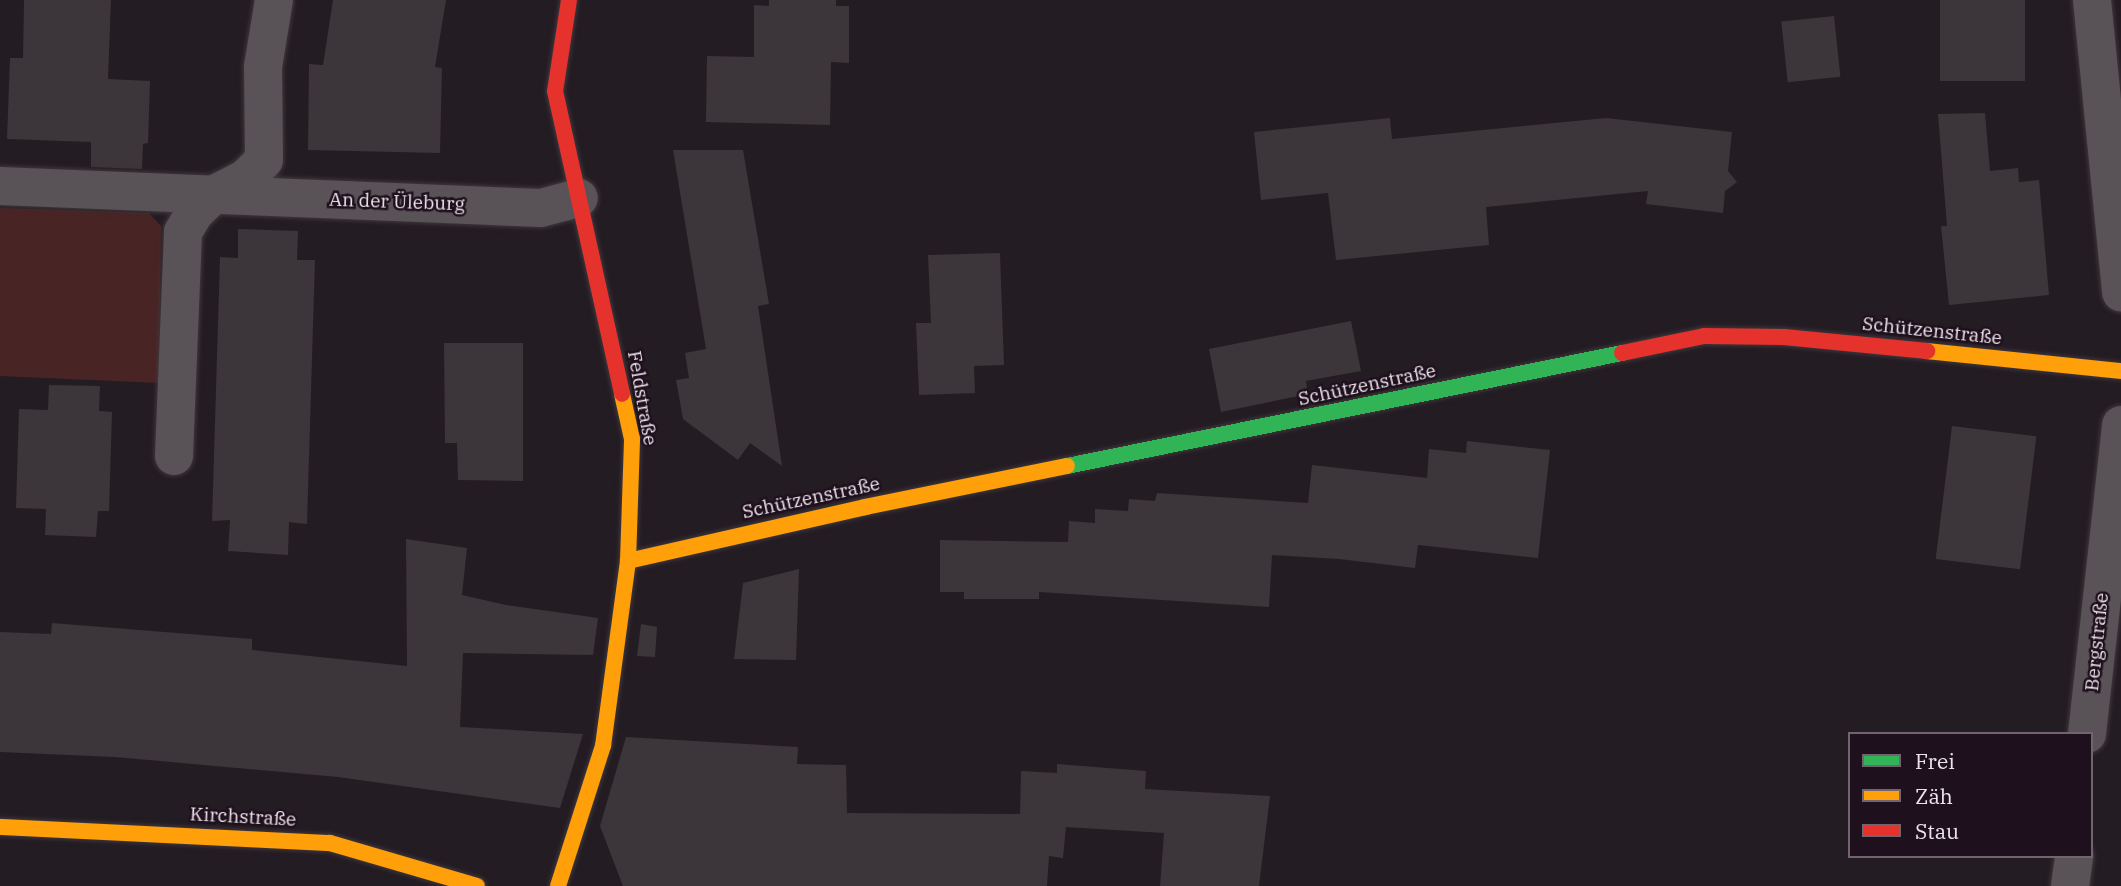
<!DOCTYPE html>
<html>
<head>
<meta charset="utf-8">
<style>
	body { margin:0 }
	#map { position:relative; width:2121px; height:886px; overflow:hidden; background:#241c23; font-family:"IBM Plex Serif",serif }
	div>[style] { position:absolute }
	.green>* { inset:0; background:#492424 }
	.building>* { inset:0; background:#3c3539; transform-origin:0 0 }
	.roads { filter:drop-shadow(0 0 2px #3e373c) drop-shadow(0 0 2px #3e373c) }
	.street>* { height:38px; margin:-19px; padding:0 19px; transform-origin:19px; border-radius:19px; background:#595358 }
	.fast>* { height:16px; margin:-8px; padding:0 8px; transform-origin:8px; border-radius:8px; background:#30b455 }
	.slow>* { height:16px; margin:-8px; padding:0 8px; transform-origin:8px; border-radius:8px; background:#ff9f0a }
	.jam>* { height:16px; margin:-8px; padding:0 8px; transform-origin:8px; border-radius:8px; background:#e5322d }
	span { translate:-50% -50%; white-space:nowrap; text-align:center; line-height:1.15; -webkit-text-stroke:5px #1e101c; paint-order:stroke }
	.street-label { font-size:19px; color:#ede3eb }
	.legend { position:absolute; left:1848px; top:732px; width:245px; height:126px; box-sizing:border-box; background:#1e101c; border:2px solid #71646f; margin:0; padding:9px 12px; list-style:none; font-size:21px; color:#ede3eb }
	.legend li { display:flex; align-items:center; gap:14px; height:35px }
	.legend b { width:35px; border:2px solid #71646f }
</style>
</head>
<body>
<div id="map">
	<div class="green">
		<div style="clip-path:polygon(0 208px,149px 213px,161px 226px,159px 383px,0 376px)"></div>
	</div>
	<div class="building">
		<div style="clip-path:polygon(24px 0,111px 0,108px 79px,150px 81px,148px 143px,143px 144px,142px 169px,91px 167px,91px 142px,7px 139px,10px 58px,23px 58px)"></div>
		<div style="clip-path:polygon(333px 0,446px 0,435px 67px,442px 68px,440px 153px,308px 150px,309px 64px,323px 65px)"></div>
		<div style="clip-path:polygon(769px 0,836px 0,836px 6px,849px 6px,849px 63px,831px 62px,830px 125px,706px 122px,707px 56px,754px 57px,754px 5px,769px 6px)"></div>
		<div style="left:1940px;top:0;width:85px;height:81px"></div>
		<div style="left:1834px;top:16px;width:61px;height:53px;rotate:84deg"></div>
		<div style="clip-path:polygon(1985px 113px,1990px 171px,2018px 168px,2019px 182px,2039px 180px,2049px 295px,1949px 305px,1941px 226px,1947px 226px,1938px 114px)"></div>
		<div style="clip-path:polygon(1390px 118px,1392px 139px,1606px 118px,1732px 132px,1728px 171px,1737px 182px,1725px 191px,1723px 213px,1646px 204px,1648px 191px,1486px 207px,1489px 245px,1336px 260px,1328px 193px,1261px 200px,1254px 132px)"></div>
		<div style="clip-path:polygon(673px 150px,743px 150px,769px 304px,758px 306px,782px 466px,750px 443px,738px 460px,683px 419px,676px 380px,689px 378px,685px 353px,706px 349px)"></div>
		<div style="clip-path:polygon(238px 229px,298px 231px,297px 260px,315px 260px,307px 524px,289px 522px,288px 555px,228px 551px,230px 520px,212px 521px,220px 257px,238px 258px)"></div>
		<div style="clip-path:polygon(1000px 253px,1004px 365px,974px 366px,975px 393px,919px 395px,916px 323px,931px 323px,928px 255px)"></div>
		<div style="clip-path:polygon(1351px 321px,1361px 371px,1306px 381px,1308px 394px,1221px 412px,1209px 349px)"></div>
		<div style="clip-path:polygon(444px 343px,523px 343px,523px 481px,458px 480px,457px 443px,445px 443px)"></div>
		<div style="clip-path:polygon(49px 385px,100px 386px,99px 411px,112px 412px,109px 511px,98px 511px,96px 537px,45px 535px,46px 509px,16px 508px,19px 409px,48px 410px)"></div>
		<div style="left:1952px;top:426px;width:85px;height:134px;rotate:7deg"></div>
		<div style="clip-path:polygon(1467px 441px,1550px 450px,1538px 558px,1418px 545px,1415px 568px,1339px 559px,1272px 555px,1269px 607px,1039px 592px,1039px 599px,964px 599px,964px 592px,940px 592px,940px 540px,1068px 542px,1069px 521px,1095px 523px,1095px 509px,1128px 511px,1129px 499px,1155px 501px,1157px 493px,1308px 503px,1312px 465px,1427px 478px,1429px 449px,1466px 453px)"></div>
		<div style="clip-path:polygon(406px 539px,467px 548px,462px 595px,506px 605px,598px 618px,593px 655px,463px 653px,460px 727px,583px 734px,560px 808px,338px 777px,115px 757px,0 752px,0 632px,51px 634px,52px 623px,252px 639px,252px 650px,407px 666px)"></div>
		<div style="clip-path:polygon(799px 569px,796px 660px,734px 659px,743px 583px)"></div>
		<div style="clip-path:polygon(641px 624px,657px 627px,655px 657px,637px 656px)"></div>
		<div style="clip-path:polygon(626px 737px,798px 747px,797px 764px,846px 765px,847px 813px,1020px 814px,1021px 771px,1057px 773px,1057px 764px,1146px 771px,1145px 789px,1270px 796px,1259px 886px,1160px 886px,1164px 833px,1066px 827px,1063px 858px,1049px 856px,1047px 886px,623px 886px,600px 826px)"></div>
	</div>
	<div class="roads">
		<div class="street">
			<div style="left:2092px;top:0;width:294px;rotate:84.3deg"></div>
			<div style="left:0;top:186px;width:541px;rotate:2.33deg"></div>
			<div style="left:541px;top:208px;width:39px;rotate:-15deg"></div>
			<div style="left:174px;top:456px;width:224px;rotate:-87.7deg"></div>
			<div style="left:183px;top:232px;width:23px;rotate:-59deg"></div>
			<div style="left:195px;top:212px;width:25px;rotate:-43deg"></div>
			<div style="left:213px;top:195px;width:37px;rotate:-27deg"></div>
			<div style="left:246px;top:178px;width:25px;rotate:-45deg"></div>
			<div style="left:264px;top:160px;width:93px;rotate:-90.6deg"></div>
			<div style="left:263px;top:67px;width:68px;rotate:-80.7deg"></div>
			<div style="left:2087px;top:734px;width:311px;rotate:-83.7deg"></div>
			<div style="left:2070px;top:886px;width:30px;rotate:-82deg"></div>
		</div>
		<div class="fast">
			<div style="left:1067px;top:466px;width:566px;rotate:-11.51deg"></div>
		</div>
		<div class="slow">
			<div style="left:1927px;top:351px;width:195px;rotate:5.9deg"></div>
			<div style="left:628px;top:561px;width:243px;rotate:-12.8deg"></div>
			<div style="left:865px;top:507px;width:206px;rotate:-11.5deg"></div>
			<div style="left:0;top:827px;width:330px;rotate:2.8deg"></div>
			<div style="left:330px;top:843px;width:153px;rotate:16.3deg"></div>
			<div style="left:558px;top:886px;width:147px;rotate:-72.2deg"></div>
			<div style="left:603px;top:746px;width:187px;rotate:-82.3deg"></div>
			<div style="left:628px;top:561px;width:122px;rotate:-88.1deg"></div>
			<div style="left:632px;top:439px;width:46px;rotate:-102.5deg"></div>
		</div>
		<div class="jam">
			<div style="left:569px;top:0;width:92px;rotate:98.7deg"></div>
			<div style="left:555px;top:91px;width:310px;rotate:77.5deg"></div>
			<div style="left:1622px;top:353px;width:84px;rotate:-11.7deg"></div>
			<div style="left:1704px;top:336px;width:80px;rotate:0.7deg"></div>
			<div style="left:1784px;top:337px;width:144px;rotate:5.6deg"></div>
		</div>
	</div>
	<div class="street-label">
		<span style="left:397px;top:202px;rotate:2deg">An der Üleburg</span>
		<span style="left:1932px;top:331px;rotate:6deg">Schützenstraße</span>
		<span style="left:1367px;top:385px;rotate:-12deg">Schützenstraße</span>
		<span style="left:642px;top:398px;rotate:80deg">Feldstraße</span>
		<span style="left:811px;top:498px;rotate:-12deg">Schützenstraße</span>
		<span style="left:2097px;top:642px;rotate:-84deg">Bergstraße</span>
		<span style="left:243px;top:817px;rotate:3deg">Kirchstraße</span>
	</div>
	<ul class="legend">
	<li><b style="height:9px;background:#30b455"></b>Frei</li>
	<li><b style="height:9px;background:#ff9f0a"></b>Zäh</li>
	<li><b style="height:9px;background:#e5322d"></b>Stau</li>
	</ul>
</div>
</body>
</html>
